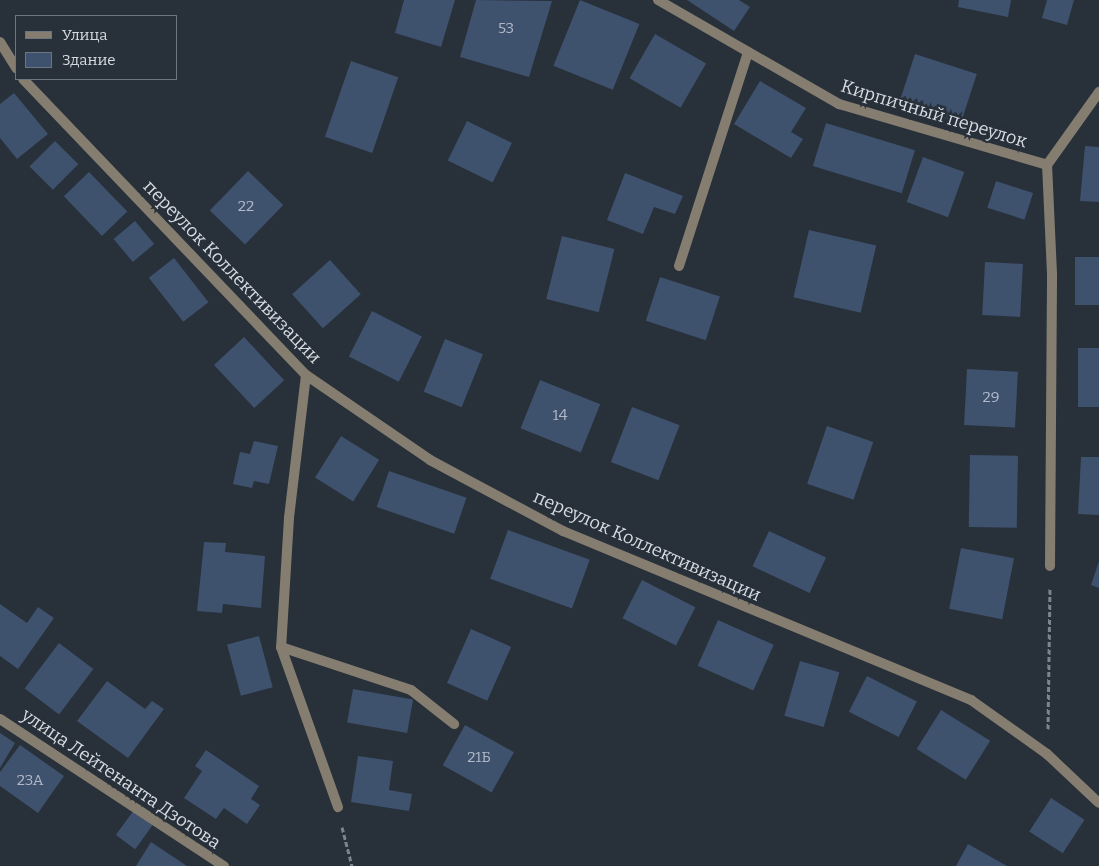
<!DOCTYPE html>
<html>
<head>
<meta charset="utf-8">
<style>
	body { margin:0 }
	#map { position:relative; width:1099px; height:866px; overflow:hidden; background:#28303a; font-family:Bitter,serif }
	div>[style] { position:absolute }
	.building>* { inset:0; background:#3e516d; transform-origin:0 0 }
	.path>* { height:3px; margin-top:-1.5px; transform-origin:0; background:repeating-linear-gradient(90deg,#7d848c 0 5px,transparent 0 7.5px) }
	.lane>* { height:10px; margin:-5px; padding:0 5px; transform-origin:5px; border-radius:5px; background:#857e70 }
	.street>* { height:10px; margin:-5px; padding:0 5px; transform-origin:5px; border-radius:5px; background:#857e70 }
	span { translate:-50% -50%; white-space:nowrap; text-align:center; line-height:1.15; -webkit-text-stroke:4.5px #28303a; paint-order:stroke }
	.number-label { font-size:15px; color:#b1b9c6 }
	.number-label span { -webkit-text-stroke-width:0 }
	.street-label { font-size:18px; color:#d7dce3 }
	.legend { position:absolute; left:15px; top:15px; width:162px; height:65px; box-sizing:border-box; background:#28303a; border:1px solid #6e757e; margin:0; padding:6px 9px; list-style:none; font-size:15px; color:#d7dce3 }
	.legend li { display:flex; align-items:center; gap:10px; height:25px }
	.legend b { width:25px; border:1px solid #6e757e }
</style>
</head>
<body>
<div id="map">
	<div class="building">
		<div style="clip-path:polygon(404px 0,455px 0,441px 47px,395px 33px)"></div>
		<div style="clip-path:polygon(476px 0,552px 1px,529px 77px,460px 57px)"></div>
		<div style="left:580px;top:0;width:64px;height:71px;rotate:22deg"></div>
		<div style="clip-path:polygon(687px 0,739px 0,750px 7px,734px 31px)"></div>
		<div style="clip-path:polygon(959px 0,1011px 0,1008px 17px,958px 7px)"></div>
		<div style="clip-path:polygon(1047px 0,1074px 0,1067px 25px,1042px 18px)"></div>
		<div style="left:655px;top:34px;width:59px;height:51px;rotate:30deg"></div>
		<div style="left:915px;top:54px;width:65px;height:52px;rotate:18deg"></div>
		<div style="left:351px;top:61px;width:50px;height:80px;rotate:19deg"></div>
		<div style="clip-path:polygon(760px 81px,806px 108px,791px 132px,803px 139px,791px 158px,734px 124px)"></div>
		<div style="clip-path:polygon(14px 93px,48px 134px,17px 159px,0 138px,0 104px)"></div>
		<div style="left:467px;top:121px;width:50px;height:44px;rotate:26deg"></div>
		<div style="left:826px;top:123px;width:93px;height:45px;rotate:17deg"></div>
		<div style="left:55px;top:141px;width:33px;height:36px;rotate:45deg"></div>
		<div style="clip-path:polygon(1085px 146px,1099px 147px,1099px 202px,1080px 201px)"></div>
		<div style="left:923px;top:157px;width:44px;height:48px;rotate:20deg"></div>
		<div style="left:248px;top:171px;width:49px;height:55px;rotate:44deg"></div>
		<div style="left:89px;top:172px;width:55px;height:35px;rotate:46deg"></div>
		<div style="clip-path:polygon(625px 173px,683px 196px,675px 214px,654px 207px,643px 234px,607px 220px)"></div>
		<div style="left:996px;top:181px;width:39px;height:28px;rotate:18deg"></div>
		<div style="left:135px;top:221px;width:30px;height:28px;rotate:50deg"></div>
		<div style="left:809px;top:230px;width:69px;height:69px;rotate:13deg"></div>
		<div style="left:562px;top:236px;width:54px;height:65px;rotate:14deg"></div>
		<div style="left:1099px;top:257px;width:48px;height:24px;rotate:90deg"></div>
		<div style="left:174px;top:258px;width:56px;height:32px;rotate:52deg"></div>
		<div style="left:330px;top:260px;width:46px;height:51px;rotate:48deg"></div>
		<div style="left:985px;top:262px;width:38px;height:53px;rotate:3deg"></div>
		<div style="left:660px;top:277px;width:63px;height:46px;rotate:18deg"></div>
		<div style="left:372px;top:311px;width:56px;height:51px;rotate:27deg"></div>
		<div style="left:244px;top:337px;width:59px;height:41px;rotate:47deg"></div>
		<div style="left:445px;top:339px;width:41px;height:57px;rotate:22deg"></div>
		<div style="left:1078px;top:348px;width:21px;height:59px"></div>
		<div style="left:967px;top:369px;width:51px;height:56px;rotate:3deg"></div>
		<div style="left:540px;top:380px;width:65px;height:52px;rotate:22deg"></div>
		<div style="left:632px;top:407px;width:51px;height:59px;rotate:21deg"></div>
		<div style="left:827px;top:426px;width:49px;height:61px;rotate:19deg"></div>
		<div style="left:341px;top:436px;width:45px;height:49px;rotate:32deg"></div>
		<div style="clip-path:polygon(254px 441px,278px 446px,269px 484px,254px 481px,252px 488px,233px 484px,240px 452px,250px 454px)"></div>
		<div style="left:970px;top:455px;width:48px;height:72px;rotate:1deg"></div>
		<div style="clip-path:polygon(1081px 457px,1099px 457px,1099px 515px,1078px 514px)"></div>
		<div style="left:389px;top:471px;width:82px;height:38px;rotate:19deg"></div>
		<div style="left:508px;top:530px;width:87px;height:52px;rotate:20deg"></div>
		<div style="left:769px;top:531px;width:63px;height:39px;rotate:25deg"></div>
		<div style="clip-path:polygon(204px 542px,226px 543px,225px 552px,265px 556px,261px 608px,223px 604px,222px 613px,197px 611px)"></div>
		<div style="left:961px;top:548px;width:54px;height:62px;rotate:11deg"></div>
		<div style="clip-path:polygon(1099px 561px,1099px 588px,1091px 585px)"></div>
		<div style="left:642px;top:580px;width:60px;height:43px;rotate:27deg"></div>
		<div style="clip-path:polygon(0 604px,27px 623px,38px 607px,54px 618px,18px 669px,0 656px)"></div>
		<div style="left:718px;top:620px;width:61px;height:50px;rotate:24deg"></div>
		<div style="left:471px;top:629px;width:44px;height:59px;rotate:24deg"></div>
		<div style="left:259px;top:636px;width:53px;height:33px;rotate:75deg"></div>
		<div style="left:59px;top:643px;width:43px;height:57px;rotate:37deg"></div>
		<div style="left:800px;top:661px;width:41px;height:57px;rotate:16deg"></div>
		<div style="left:867px;top:676px;width:56px;height:40px;rotate:27deg"></div>
		<div style="clip-path:polygon(107px 681px,145px 709px,152px 701px,164px 709px,128px 758px,77px 721px)"></div>
		<div style="left:353px;top:689px;width:61px;height:34px;rotate:10deg"></div>
		<div style="left:941px;top:710px;width:58px;height:46px;rotate:32deg"></div>
		<div style="left:465px;top:725px;width:56px;height:46px;rotate:29deg"></div>
		<div style="clip-path:polygon(0 733px,15px 743px,0 768px)"></div>
		<div style="clip-path:polygon(20px 745px,64px 776px,38px 813px,0 786px,0 772px)"></div>
		<div style="clip-path:polygon(206px 750px,259px 786px,251px 799px,260px 805px,247px 824px,224px 808px,216px 819px,184px 798px,202px 771px,195px 766px)"></div>
		<div style="clip-path:polygon(358px 756px,393px 761px,389px 790px,412px 794px,409px 811px,351px 802px)"></div>
		<div style="left:1051px;top:798px;width:40px;height:40px;rotate:33deg"></div>
		<div style="left:134px;top:810px;width:24px;height:31px;rotate:36deg"></div>
		<div style="clip-path:polygon(151px 842px,187px 866px,136px 866px)"></div>
		<div style="clip-path:polygon(968px 844px,1007px 866px,956px 866px)"></div>
	</div>
	<div class="path">
		<div style="left:1048px;top:729px;width:142px;rotate:-89.2deg"></div>
		<div style="left:342px;top:827px;width:40px;rotate:75.6deg"></div>
	</div>
	<div class="lane">
		<div style="left:679px;top:266px;width:225px;rotate:-72.1deg"></div>
		<div style="left:281px;top:647px;width:137px;rotate:18.3deg"></div>
		<div style="left:411px;top:690px;width:55px;rotate:38.3deg"></div>
	</div>
	<div class="street">
		<div style="left:658px;top:0;width:209px;rotate:29.9deg"></div>
		<div style="left:839px;top:104px;width:217px;rotate:16.3deg"></div>
		<div style="left:0;top:42px;width:31px;rotate:58deg"></div>
		<div style="left:23px;top:79px;width:410px;rotate:46.3deg"></div>
		<div style="left:306px;top:375px;width:150px;rotate:34.4deg"></div>
		<div style="left:430px;top:460px;width:151px;rotate:28.1deg"></div>
		<div style="left:563px;top:531px;width:442px;rotate:22.5deg"></div>
		<div style="left:971px;top:700px;width:93px;rotate:35.4deg"></div>
		<div style="left:1047px;top:754px;width:71px;rotate:43.3deg"></div>
		<div style="left:306px;top:375px;width:144px;rotate:96.8deg"></div>
		<div style="left:289px;top:518px;width:129px;rotate:93.5deg"></div>
		<div style="left:281px;top:647px;width:170px;rotate:70.4deg"></div>
		<div style="left:1050px;top:566px;width:292px;rotate:-89.6deg"></div>
		<div style="left:1052px;top:274px;width:109px;rotate:-92.6deg"></div>
		<div style="left:1047px;top:165px;width:90px;rotate:-54.5deg"></div>
		<div style="left:0;top:719px;width:268px;rotate:33.3deg"></div>
	</div>
	<div class="number-label">
		<span style="left:506px;top:29px">53</span>
		<span style="left:246px;top:207px">22</span>
		<span style="left:991px;top:398px">29</span>
		<span style="left:560px;top:416px">14</span>
		<span style="left:479px;top:758px">21Б</span>
		<span style="left:30px;top:781px">23А</span>
	</div>
	<div class="street-label">
		<span style="left:934px;top:114px;rotate:17deg">Кирпичный переулок</span>
		<span style="left:232px;top:272px;rotate:46deg">переулок Коллективизации</span>
		<span style="left:647px;top:546px;rotate:24deg">переулок Коллективизации</span>
		<span style="left:121px;top:779px;rotate:34deg">улица Лейтенанта Дзотова</span>
	</div>
	<ul class="legend">
	<li><b style="height:6px;background:#857e70"></b>Улица</li>
	<li><b style="height:14px;background:#3e516d"></b>Здание</li>
	</ul>
</div>
</body>
</html>
